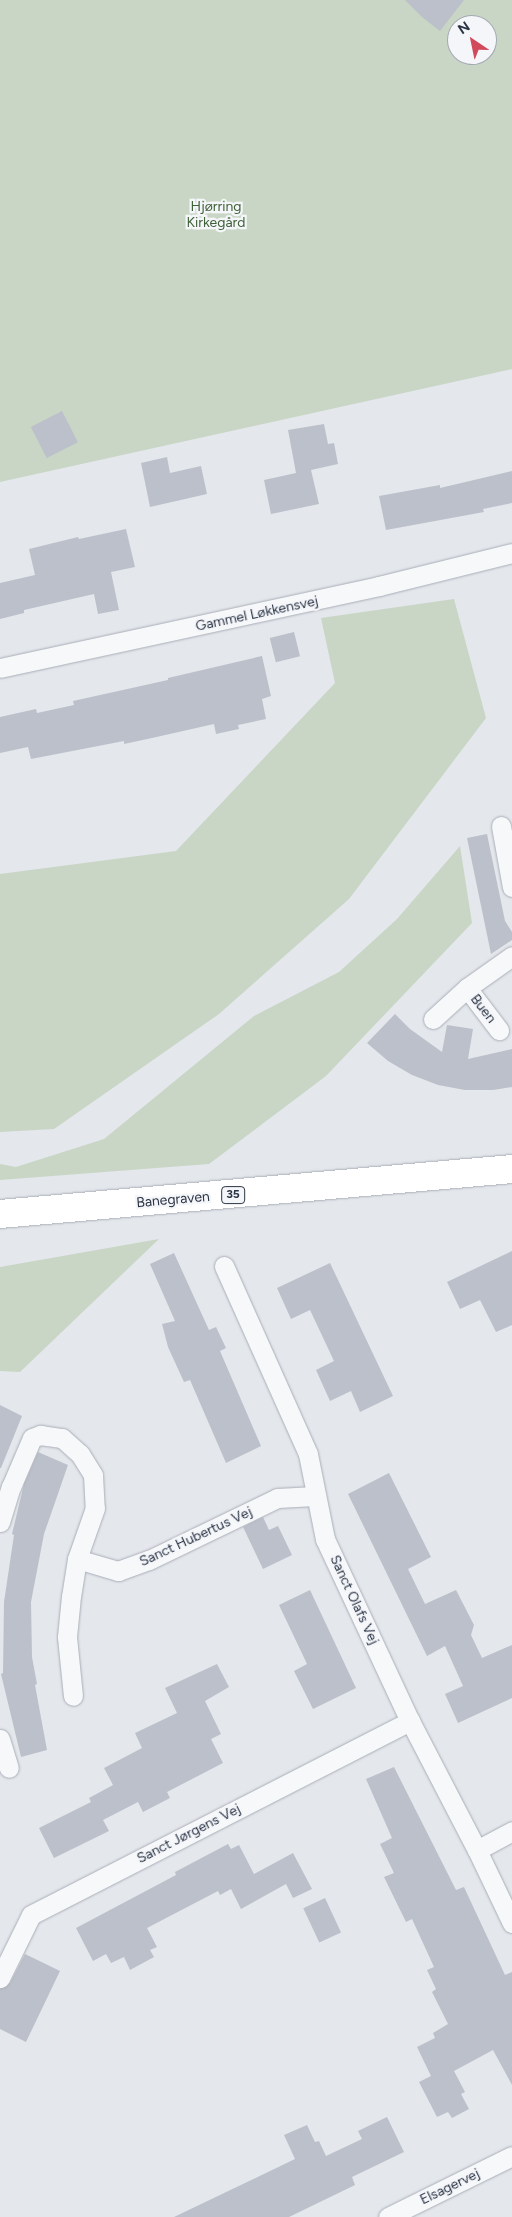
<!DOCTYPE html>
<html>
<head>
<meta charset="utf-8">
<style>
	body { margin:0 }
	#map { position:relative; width:512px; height:2217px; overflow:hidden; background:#e4e7ec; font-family:Figtree,sans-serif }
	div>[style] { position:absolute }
	.green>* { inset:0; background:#c9d6c5 }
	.building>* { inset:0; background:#bbc0ca; transform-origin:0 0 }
	.roads { filter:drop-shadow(0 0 1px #a9aeb7) drop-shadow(0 0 1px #a9aeb7) }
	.street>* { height:19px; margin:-9.5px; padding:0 9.5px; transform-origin:9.5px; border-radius:9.5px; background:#f7f8fa }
	.primary>* { height:28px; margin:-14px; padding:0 14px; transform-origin:14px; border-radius:14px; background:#fff }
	span { translate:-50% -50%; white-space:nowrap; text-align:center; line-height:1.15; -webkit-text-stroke:4.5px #f4f6f9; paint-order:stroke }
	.shield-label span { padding:1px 4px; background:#f4f6f9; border:1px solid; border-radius:4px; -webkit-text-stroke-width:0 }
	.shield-label { font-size:12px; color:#2b3445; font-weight:700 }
	.park-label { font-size:14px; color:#3f6138 }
	.street-label { font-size:14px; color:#2b3445 }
	.north { position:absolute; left:447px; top:15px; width:50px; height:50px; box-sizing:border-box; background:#f4f6f9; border:1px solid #a4a8b1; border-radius:50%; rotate:326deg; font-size:14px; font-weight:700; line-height:20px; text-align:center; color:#2b3445 }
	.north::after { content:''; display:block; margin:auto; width:18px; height:22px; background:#d1495b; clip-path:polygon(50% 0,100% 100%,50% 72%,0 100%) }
</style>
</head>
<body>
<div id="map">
	<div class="green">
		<div style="clip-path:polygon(evenodd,0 0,512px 0,512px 369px,0 482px,0 0,457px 25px,487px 25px,487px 55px,457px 55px,457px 25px)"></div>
		<div style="clip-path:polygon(454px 599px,486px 718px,349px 899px,219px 1014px,54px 1129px,0 1132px,0 874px,176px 851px,335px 683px,321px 618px)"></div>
		<div style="clip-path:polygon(460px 846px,472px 923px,326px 1076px,209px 1164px,0 1180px,0 1164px,16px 1167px,104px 1139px,254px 1016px,339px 972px,397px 919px)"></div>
		<div style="clip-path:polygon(159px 1239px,20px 1372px,0 1371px,0 1267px)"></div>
	</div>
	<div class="building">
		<div style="clip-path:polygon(405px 0,464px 0,440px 31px,422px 17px)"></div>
		<div style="left:62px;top:411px;width:35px;height:35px;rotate:63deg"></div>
		<div style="clip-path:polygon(324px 424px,328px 444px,334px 443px,338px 464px,311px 470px,319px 504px,271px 514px,264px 480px,296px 473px,288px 430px)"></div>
		<div style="clip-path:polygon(167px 457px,170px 473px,201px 466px,207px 494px,150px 507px,141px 463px)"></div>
		<div style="clip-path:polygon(512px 471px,512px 503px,483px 509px,484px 512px,386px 530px,379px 496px,440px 485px,440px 488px)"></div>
		<div style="clip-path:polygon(126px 529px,135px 567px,111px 572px,119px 610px,98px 614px,94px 594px,24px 610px,24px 613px,0 619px,0 583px,35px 575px,29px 549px,78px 537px,79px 539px)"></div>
		<div style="left:294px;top:632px;width:25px;height:25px;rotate:76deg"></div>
		<div style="clip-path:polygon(262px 656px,271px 696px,262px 699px,266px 719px,238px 725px,239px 729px,216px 734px,214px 724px,152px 738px,124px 744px,124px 741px,31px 759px,28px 747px,0 753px,0 717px,36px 709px,37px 713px,74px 705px,73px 701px,168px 680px,168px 678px)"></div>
		<div style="clip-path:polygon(487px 834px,505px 921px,512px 932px,512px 940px,491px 954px,467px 838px)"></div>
		<div style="clip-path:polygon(395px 1014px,410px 1029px,442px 1052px,447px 1025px,473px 1029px,468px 1059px,512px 1049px,512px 1087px,493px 1090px,465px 1090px,438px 1085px,412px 1075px,388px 1061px,367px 1043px)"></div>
		<div style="clip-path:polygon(512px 1251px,512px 1325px,496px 1332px,480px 1300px,460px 1309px,447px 1282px)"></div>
		<div style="clip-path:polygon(174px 1253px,209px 1330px,216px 1327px,226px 1348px,220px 1351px,261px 1446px,226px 1463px,190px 1380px,184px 1382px,168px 1347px,162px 1324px,175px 1321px,150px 1264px)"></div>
		<div style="clip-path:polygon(330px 1263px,393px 1396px,360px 1412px,351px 1391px,330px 1401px,316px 1370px,334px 1361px,310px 1310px,291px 1319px,277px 1288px)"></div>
		<div style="clip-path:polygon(0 1405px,22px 1416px,1px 1468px,0 1468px)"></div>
		<div style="clip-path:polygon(38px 1452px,68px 1465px,44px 1534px,31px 1602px,32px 1657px,37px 1684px,35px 1685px,47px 1750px,21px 1757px,1px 1674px,3px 1673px,4px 1602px,14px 1535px,12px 1534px,24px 1484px)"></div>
		<div style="clip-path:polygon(389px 1473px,431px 1557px,408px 1569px,425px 1604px,456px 1590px,474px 1625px,471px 1635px,482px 1658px,512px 1645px,512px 1698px,458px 1723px,445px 1694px,463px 1686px,445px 1646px,427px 1656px,348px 1494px)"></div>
		<div style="clip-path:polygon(263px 1517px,269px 1530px,278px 1526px,292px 1555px,263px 1569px,243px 1527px)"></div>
		<div style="clip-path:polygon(310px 1590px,356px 1688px,313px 1709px,294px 1671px,307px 1664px,279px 1605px)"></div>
		<div style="clip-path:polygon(217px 1664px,229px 1687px,205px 1701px,221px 1734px,211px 1739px,223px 1763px,167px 1792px,170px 1798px,143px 1812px,138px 1802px,103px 1820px,109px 1831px,54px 1858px,39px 1828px,91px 1802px,89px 1798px,113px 1785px,104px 1768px,142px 1748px,135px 1733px,177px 1713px,165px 1688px)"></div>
		<div style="clip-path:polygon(394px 1767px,456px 1890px,464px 1887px,505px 1975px,512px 1972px,512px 2085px,493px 2050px,454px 2071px,465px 2092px,461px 2094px,469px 2109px,452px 2118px,448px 2112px,437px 2117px,419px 2082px,431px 2076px,417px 2047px,435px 2038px,433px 2033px,448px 2024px,432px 1992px,436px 1989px,427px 1970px,434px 1967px,412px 1919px,406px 1922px,384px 1877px,394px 1873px,380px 1844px,392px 1838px,366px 1779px)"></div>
		<div style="clip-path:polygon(228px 1844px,231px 1849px,239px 1845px,254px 1874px,293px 1853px,312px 1889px,293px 1898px,286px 1884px,241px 1909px,231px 1889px,220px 1895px,218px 1891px,147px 1928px,157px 1947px,150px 1950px,154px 1957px,130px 1970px,124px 1957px,111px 1963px,106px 1954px,93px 1961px,76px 1928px,176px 1875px,175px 1872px)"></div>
		<div style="left:325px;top:1898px;width:38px;height:24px;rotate:65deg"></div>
		<div style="clip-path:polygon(25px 1954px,60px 1971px,26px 2042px,0 2029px,0 1989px,10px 1983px)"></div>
		<div style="clip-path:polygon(387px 2117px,404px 2152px,352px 2177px,355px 2185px,289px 2217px,174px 2217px,295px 2159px,284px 2135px,307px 2125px,315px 2142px,319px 2141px,326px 2156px,362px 2139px,358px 2131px)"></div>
	</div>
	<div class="roads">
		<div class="street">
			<div style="left:0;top:668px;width:388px;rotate:-12.2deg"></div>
			<div style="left:379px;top:586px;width:137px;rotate:-13.9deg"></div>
			<div style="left:501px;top:826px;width:62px;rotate:79.8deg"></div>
			<div style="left:467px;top:988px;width:53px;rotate:52.7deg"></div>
			<div style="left:433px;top:1019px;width:46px;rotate:-42.4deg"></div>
			<div style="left:467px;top:988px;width:55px;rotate:-35.4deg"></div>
			<div style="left:224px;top:1266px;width:206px;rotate:65.9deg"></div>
			<div style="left:308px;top:1454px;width:87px;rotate:78.7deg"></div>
			<div style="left:325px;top:1539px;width:201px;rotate:65deg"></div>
			<div style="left:410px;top:1721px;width:145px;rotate:62.6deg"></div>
			<div style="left:477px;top:1850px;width:81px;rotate:64.4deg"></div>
			<div style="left:0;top:1522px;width:37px;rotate:-73deg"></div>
			<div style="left:11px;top:1487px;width:53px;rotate:-66.8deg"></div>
			<div style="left:32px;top:1438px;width:9px;rotate:-21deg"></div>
			<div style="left:40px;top:1435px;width:22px;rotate:8deg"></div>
			<div style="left:62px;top:1438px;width:24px;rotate:42deg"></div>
			<div style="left:80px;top:1454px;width:25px;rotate:58deg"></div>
			<div style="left:93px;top:1475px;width:33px;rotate:87deg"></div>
			<div style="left:95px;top:1508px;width:54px;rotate:109.4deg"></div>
			<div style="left:77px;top:1559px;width:37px;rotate:99deg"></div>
			<div style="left:71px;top:1596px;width:41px;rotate:95.6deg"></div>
			<div style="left:67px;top:1637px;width:59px;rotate:84.2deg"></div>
			<div style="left:77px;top:1559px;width:43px;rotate:16.3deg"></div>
			<div style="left:118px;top:1571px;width:33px;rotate:-20deg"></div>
			<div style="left:149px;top:1560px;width:142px;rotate:-25.8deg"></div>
			<div style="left:277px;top:1498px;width:38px;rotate:-3deg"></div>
			<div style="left:0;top:1739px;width:30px;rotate:73deg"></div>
			<div style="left:477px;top:1850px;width:40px;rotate:-28deg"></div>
			<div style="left:0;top:1978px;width:70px;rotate:-63.8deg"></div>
			<div style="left:31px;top:1915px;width:426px;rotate:-27.1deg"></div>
			<div style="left:388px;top:2217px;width:138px;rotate:-26.2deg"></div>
		</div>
		<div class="primary">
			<div style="left:0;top:1214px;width:514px;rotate:-5.02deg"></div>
		</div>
	</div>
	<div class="shield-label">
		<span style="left:233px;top:1195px">35</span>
	</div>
	<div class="park-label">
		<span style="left:216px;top:215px">Hjørring<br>Kirkegård</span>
	</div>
	<div class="street-label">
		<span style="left:257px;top:614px;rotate:-12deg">Gammel Løkkensvej</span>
		<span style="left:483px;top:1009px;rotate:52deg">Buen</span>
		<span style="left:173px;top:1200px;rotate:-5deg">Banegraven</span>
		<span style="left:196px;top:1537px;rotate:-25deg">Sanct Hubertus Vej</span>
		<span style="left:354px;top:1600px;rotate:65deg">Sanct Olafs Vej</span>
		<span style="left:189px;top:1834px;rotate:-27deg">Sanct Jørgens Vej</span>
		<span style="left:450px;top:2187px;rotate:-26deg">Elsagervej</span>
	</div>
	<div class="north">N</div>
</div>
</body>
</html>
